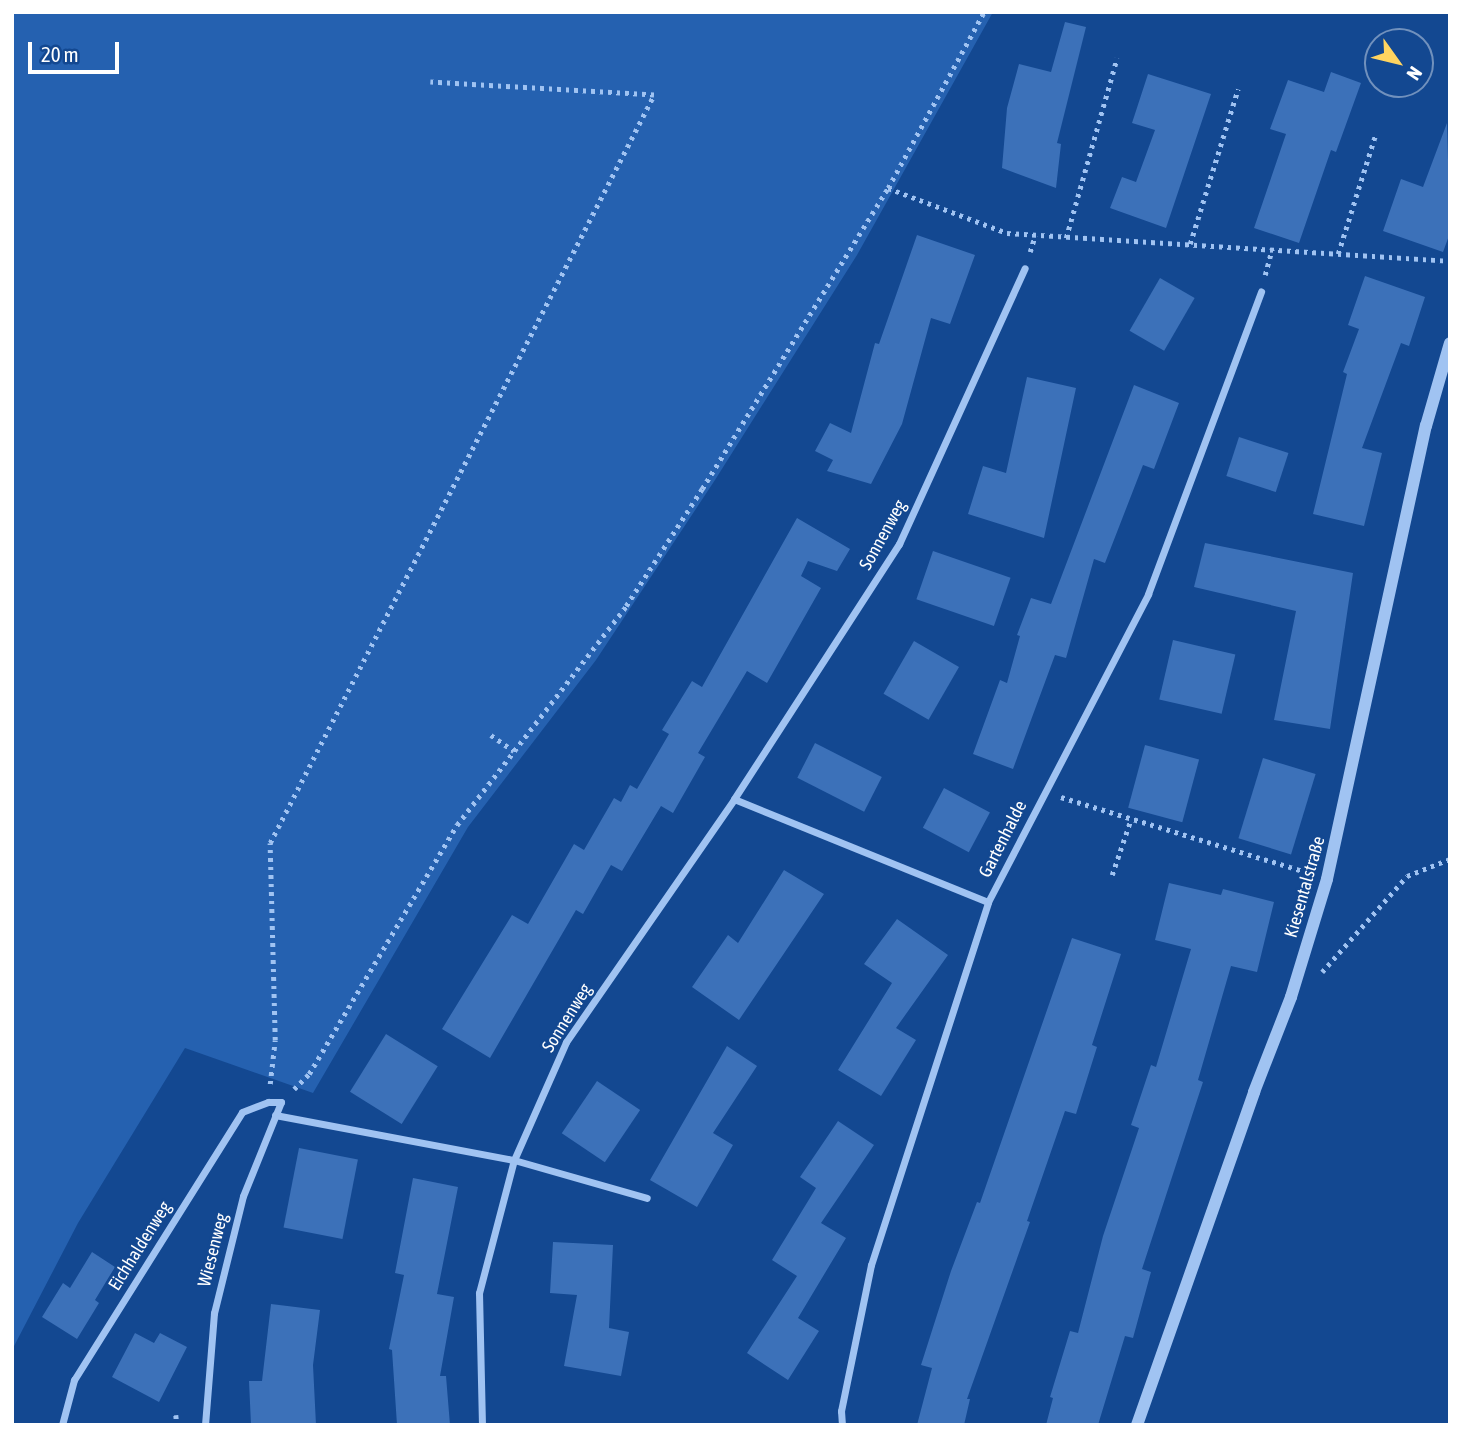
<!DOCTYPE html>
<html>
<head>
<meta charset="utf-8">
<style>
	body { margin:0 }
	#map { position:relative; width:1462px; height:1437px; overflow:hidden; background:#134891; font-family:"Asap Condensed",sans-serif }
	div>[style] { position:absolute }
	.green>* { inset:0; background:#2561b0 }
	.building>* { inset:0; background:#3c71b9; transform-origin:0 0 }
	.path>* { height:4.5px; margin-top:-2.25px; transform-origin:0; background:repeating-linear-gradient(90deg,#a0c3f2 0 3.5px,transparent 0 8.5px) }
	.minor>* { height:7px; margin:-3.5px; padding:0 3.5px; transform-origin:3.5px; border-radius:3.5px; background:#a0c3f2 }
	.tertiary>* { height:12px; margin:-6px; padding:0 6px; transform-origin:6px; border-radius:6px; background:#a0c3f2 }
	span { translate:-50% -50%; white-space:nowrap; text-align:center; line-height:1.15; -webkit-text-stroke:5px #134891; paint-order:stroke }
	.street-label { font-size:18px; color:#fff }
	.frame { position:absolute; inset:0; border:14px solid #fff; pointer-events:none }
	.north { position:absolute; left:1364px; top:28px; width:70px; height:70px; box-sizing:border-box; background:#134891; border:2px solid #7191bd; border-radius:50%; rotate:124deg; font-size:19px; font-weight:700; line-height:28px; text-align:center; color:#fff }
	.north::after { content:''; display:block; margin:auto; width:24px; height:32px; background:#ffd460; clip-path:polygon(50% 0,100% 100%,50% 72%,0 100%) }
	.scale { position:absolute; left:28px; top:42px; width:91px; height:32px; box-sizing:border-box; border:4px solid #fff; border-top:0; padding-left:9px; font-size:21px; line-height:24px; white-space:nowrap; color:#fff; -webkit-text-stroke:5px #134891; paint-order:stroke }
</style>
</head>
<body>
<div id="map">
	<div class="green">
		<div style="clip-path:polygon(12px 12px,993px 12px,857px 255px,715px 480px,596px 660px,468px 827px,313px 1093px,185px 1048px,78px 1223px,12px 1350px)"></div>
	</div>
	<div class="building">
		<div style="clip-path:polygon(1065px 22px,1086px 27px,1057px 143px,1061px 144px,1056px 188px,1002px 168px,1007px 108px,1019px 64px,1051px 72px)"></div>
		<div style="clip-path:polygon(1331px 72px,1361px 83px,1336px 152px,1331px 150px,1299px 243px,1254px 228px,1286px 134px,1270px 129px,1288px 80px,1324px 92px)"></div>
		<div style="clip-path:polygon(1148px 74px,1211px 94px,1166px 228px,1110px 208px,1122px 177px,1136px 182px,1155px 130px,1132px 123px)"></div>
		<div style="clip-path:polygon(1447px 123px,1450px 233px,1443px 252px,1383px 231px,1401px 179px,1423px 187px)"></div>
		<div style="clip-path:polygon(917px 235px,975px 255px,950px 324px,931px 318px,902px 424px,871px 484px,827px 471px,833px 460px,815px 451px,830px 423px,851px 433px,875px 343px,879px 344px)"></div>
		<div style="clip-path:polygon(1365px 276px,1425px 297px,1409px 346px,1401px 343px,1362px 448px,1382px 453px,1364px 526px,1313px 514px,1347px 374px,1343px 372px,1359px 329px,1348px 325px)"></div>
		<div style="left:1160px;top:278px;width:40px;height:61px;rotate:30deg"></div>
		<div style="clip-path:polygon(1027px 377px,1076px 388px,1044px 538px,968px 514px,983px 466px,1006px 473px)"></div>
		<div style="clip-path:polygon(1134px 385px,1179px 403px,1154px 469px,1143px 465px,1105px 563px,1094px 559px,1066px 658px,1055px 655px,1013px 769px,973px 754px,1000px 680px,1007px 683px,1020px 636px,1017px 635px,1031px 598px,1051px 604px)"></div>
		<div style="left:1239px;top:437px;width:52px;height:41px;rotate:18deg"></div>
		<div style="clip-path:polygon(797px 518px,850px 549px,837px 571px,808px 561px,801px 576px,821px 588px,767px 683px,747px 671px,698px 753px,705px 757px,673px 813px,661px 806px,622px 871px,611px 865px,583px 914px,576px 910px,490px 1058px,442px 1029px,512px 915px,528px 924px,574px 844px,584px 850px,614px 798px,621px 802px,630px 785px,637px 789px,669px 734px,662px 730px,692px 681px,702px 687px)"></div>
		<div style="clip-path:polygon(1205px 543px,1353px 573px,1330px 729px,1274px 720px,1296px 611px,1194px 587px)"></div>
		<div style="left:933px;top:551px;width:82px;height:51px;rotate:19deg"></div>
		<div style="left:1173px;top:640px;width:64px;height:61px;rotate:13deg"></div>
		<div style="left:914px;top:641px;width:52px;height:61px;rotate:30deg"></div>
		<div style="left:815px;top:743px;width:75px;height:39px;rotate:27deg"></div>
		<div style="left:1145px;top:745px;width:56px;height:65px;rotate:15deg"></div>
		<div style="left:1263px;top:758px;width:55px;height:84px;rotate:17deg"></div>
		<div style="left:944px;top:788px;width:52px;height:45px;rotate:28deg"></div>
		<div style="clip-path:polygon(784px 870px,824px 894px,739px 1020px,692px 987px,728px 935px,738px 943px)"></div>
		<div style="clip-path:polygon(1169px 883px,1221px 895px,1223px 889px,1274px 902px,1257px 972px,1231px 966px,1198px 1080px,1203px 1082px,1142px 1269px,1151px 1272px,1133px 1338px,1125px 1336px,1098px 1425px,1046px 1425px,1053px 1398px,1050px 1397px,1070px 1331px,1078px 1333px,1103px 1236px,1139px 1128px,1131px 1125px,1151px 1065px,1156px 1067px,1191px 949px,1155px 940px)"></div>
		<div style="clip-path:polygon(897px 919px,948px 955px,896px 1028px,916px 1040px,881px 1096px,838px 1070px,892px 983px,864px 964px)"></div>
		<div style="clip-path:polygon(1072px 938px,1121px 954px,1092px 1045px,1097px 1047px,1076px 1114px,1065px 1111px,1027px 1221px,1030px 1222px,967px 1399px,970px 1399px,964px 1425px,917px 1425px,932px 1368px,921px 1365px,951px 1271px,977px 1202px,980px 1203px)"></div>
		<div style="left:386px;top:1034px;width:61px;height:68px;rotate:32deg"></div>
		<div style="clip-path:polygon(727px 1046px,757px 1066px,713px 1133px,733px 1145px,697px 1207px,650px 1180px)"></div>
		<div style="left:597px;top:1081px;width:52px;height:63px;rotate:34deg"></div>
		<div style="clip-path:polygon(838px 1121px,874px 1145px,821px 1223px,846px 1238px,798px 1318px,819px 1331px,788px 1380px,747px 1353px,797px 1276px,772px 1260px,816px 1188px,800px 1177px)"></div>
		<div style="left:299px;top:1148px;width:60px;height:81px;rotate:11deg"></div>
		<div style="clip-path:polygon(413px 1178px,458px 1187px,437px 1294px,454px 1297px,440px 1376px,446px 1376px,450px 1425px,397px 1425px,392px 1350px,389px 1349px,404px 1275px,395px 1273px)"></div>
		<div style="clip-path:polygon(553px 1242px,613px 1245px,609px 1328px,629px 1332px,621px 1376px,564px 1366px,577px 1295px,550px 1293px)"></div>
		<div style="clip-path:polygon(92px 1252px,115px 1267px,95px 1300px,99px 1303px,77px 1339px,42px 1317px,63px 1283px,70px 1288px)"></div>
		<div style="clip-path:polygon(271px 1304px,320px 1310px,313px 1365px,316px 1425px,251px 1425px,249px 1381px,262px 1381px)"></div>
		<div style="clip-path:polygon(135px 1333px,154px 1343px,160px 1333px,187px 1347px,159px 1402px,112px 1377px)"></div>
	</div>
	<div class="path">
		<div style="left:888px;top:188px;width:127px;rotate:20.7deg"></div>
		<div style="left:1007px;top:233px;width:444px;rotate:3.6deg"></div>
		<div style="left:1066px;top:238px;width:187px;rotate:-74.2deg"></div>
		<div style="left:1190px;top:244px;width:162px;rotate:-72.8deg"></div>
		<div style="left:1030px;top:252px;width:17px;rotate:-73deg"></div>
		<div style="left:1338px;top:254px;width:127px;rotate:-72.6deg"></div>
		<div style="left:1265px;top:275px;width:27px;rotate:-75deg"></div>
		<div style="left:491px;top:735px;width:28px;rotate:35deg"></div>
		<div style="left:1061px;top:797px;width:256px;rotate:17deg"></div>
		<div style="left:1112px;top:875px;width:59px;rotate:-71.3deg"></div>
		<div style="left:1322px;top:972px;width:128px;rotate:-48.5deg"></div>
		<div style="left:1407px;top:876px;width:46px;rotate:-21.6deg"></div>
		<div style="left:270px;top:1084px;width:44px;rotate:-83.5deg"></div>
		<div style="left:275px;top:1040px;width:197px;rotate:-91.5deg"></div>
		<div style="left:270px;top:843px;width:841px;rotate:-62.83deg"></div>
		<div style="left:654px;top:95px;width:224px;rotate:-176.7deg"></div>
		<div style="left:294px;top:1089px;width:21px;rotate:-45deg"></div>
		<div style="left:309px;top:1074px;width:290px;rotate:-59.3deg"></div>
		<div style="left:457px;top:825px;width:277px;rotate:-52.3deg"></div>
		<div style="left:626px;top:606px;width:140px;rotate:-57deg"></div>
		<div style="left:702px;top:489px;width:354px;rotate:-58.3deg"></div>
		<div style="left:888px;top:188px;width:200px;rotate:-61.4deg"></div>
		<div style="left:176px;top:1415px;width:10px;rotate:84deg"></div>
	</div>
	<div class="minor">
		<div style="left:734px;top:799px;width:274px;rotate:22.1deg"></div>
		<div style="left:275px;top:1115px;width:243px;rotate:10.7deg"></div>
		<div style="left:514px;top:1160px;width:138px;rotate:15.9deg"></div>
		<div style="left:62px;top:1425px;width:47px;rotate:-75.1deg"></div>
		<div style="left:74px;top:1380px;width:316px;rotate:-57.9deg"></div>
		<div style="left:242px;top:1112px;width:28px;rotate:-21deg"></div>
		<div style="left:268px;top:1102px;width:13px"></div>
		<div style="left:281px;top:1102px;width:101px;rotate:112deg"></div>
		<div style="left:243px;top:1196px;width:121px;rotate:103.9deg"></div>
		<div style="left:214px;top:1313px;width:112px;rotate:94.6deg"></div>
		<div style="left:482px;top:1425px;width:132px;rotate:-91.3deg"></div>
		<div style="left:479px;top:1293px;width:138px;rotate:-75.3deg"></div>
		<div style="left:514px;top:1160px;width:129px;rotate:-66.2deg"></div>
		<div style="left:566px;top:1042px;width:295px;rotate:-55.3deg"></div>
		<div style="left:734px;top:799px;width:304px;rotate:-57.1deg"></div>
		<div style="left:899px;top:544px;width:303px;rotate:-65.5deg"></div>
		<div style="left:842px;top:1425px;width:14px;rotate:-94deg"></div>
		<div style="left:841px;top:1411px;width:149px;rotate:-78.4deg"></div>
		<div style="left:871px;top:1265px;width:381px;rotate:-72.1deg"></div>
		<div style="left:988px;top:902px;width:347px;rotate:-62.5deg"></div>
		<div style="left:1148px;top:594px;width:323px;rotate:-69.5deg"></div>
	</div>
	<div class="tertiary">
		<div style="left:1137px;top:1425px;width:353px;rotate:-70.6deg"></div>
		<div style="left:1254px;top:1092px;width:102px;rotate:-68.7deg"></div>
		<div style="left:1291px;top:997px;width:123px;rotate:-73deg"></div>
		<div style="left:1327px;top:879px;width:464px;rotate:-77.7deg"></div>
		<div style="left:1426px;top:426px;width:86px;rotate:-73.9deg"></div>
	</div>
	<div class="street-label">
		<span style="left:883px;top:535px;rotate:-61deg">Sonnenweg</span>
		<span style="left:1003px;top:839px;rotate:-63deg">Gartenhalde</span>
		<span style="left:1305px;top:887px;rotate:-74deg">Kiesentalstraße</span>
		<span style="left:567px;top:1018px;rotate:-58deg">Sonnenweg</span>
		<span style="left:140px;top:1246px;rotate:-58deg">Eichhaldenweg</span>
		<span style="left:213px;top:1250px;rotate:-76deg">Wiesenweg</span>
	</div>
	<div class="frame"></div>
	<div class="north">N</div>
	<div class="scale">20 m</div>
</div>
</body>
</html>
